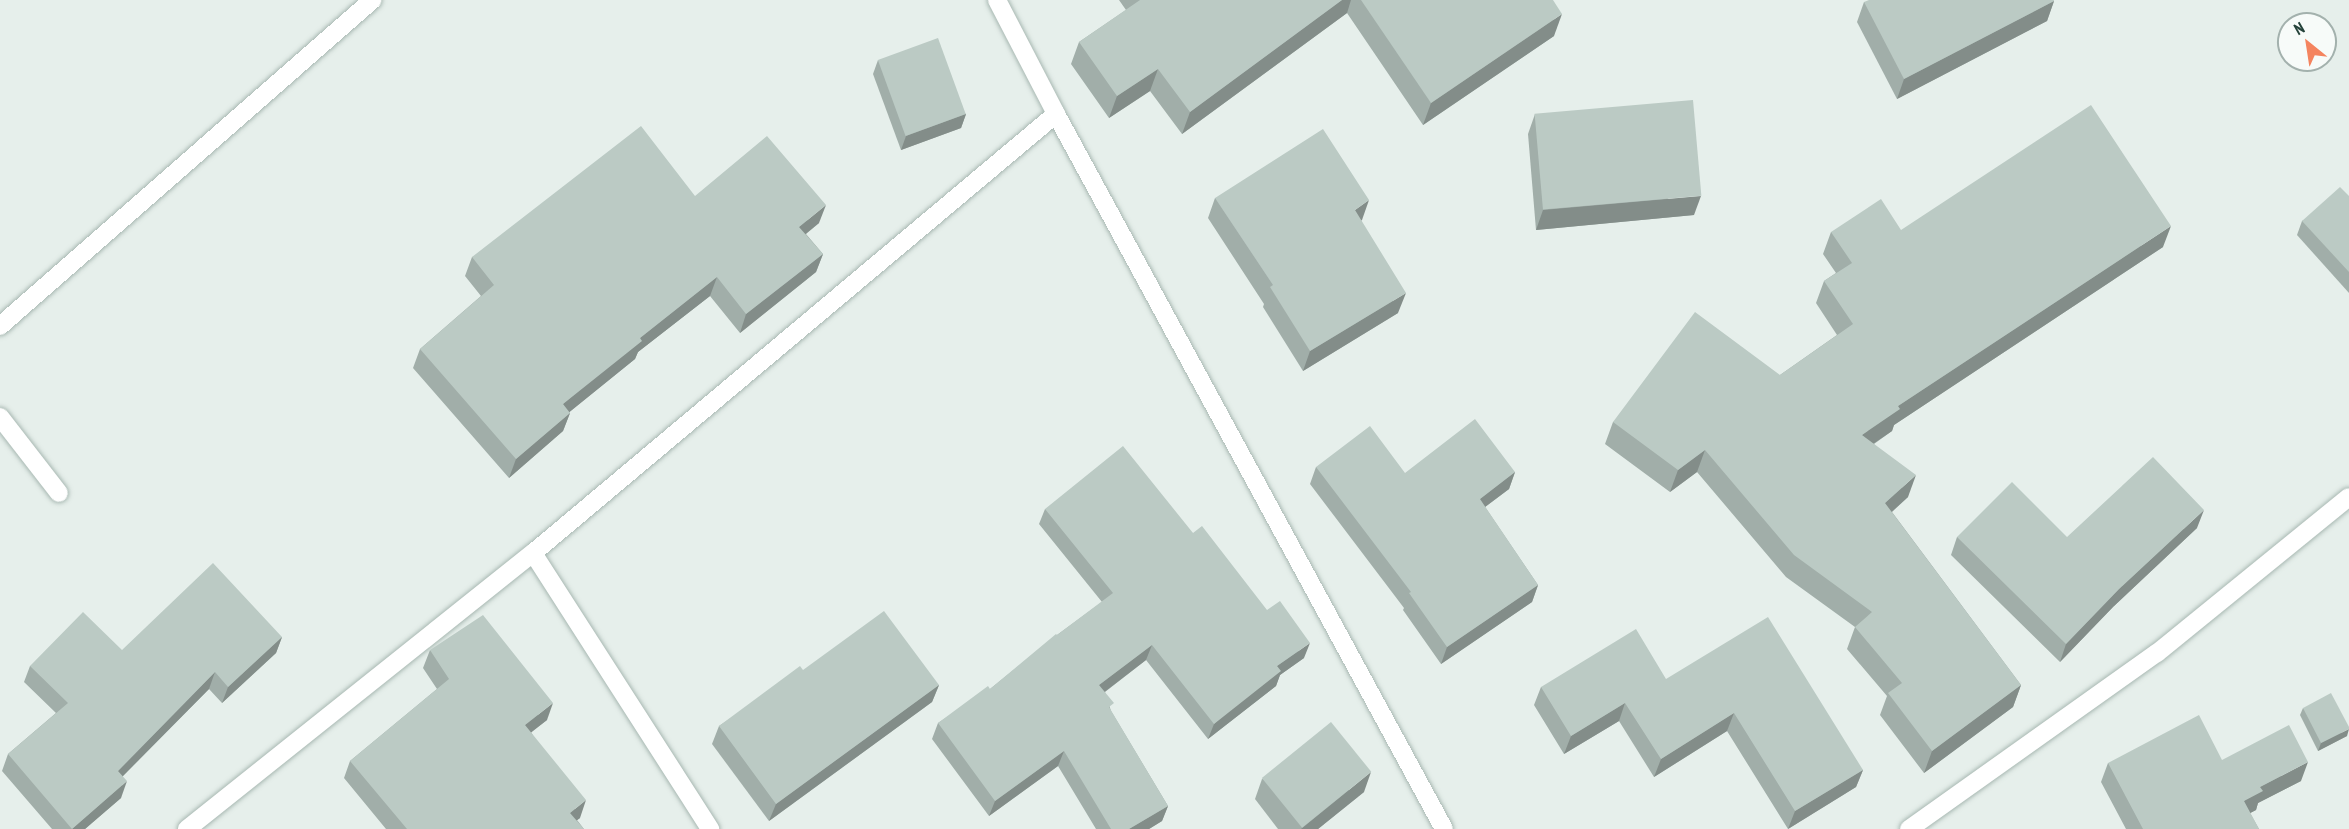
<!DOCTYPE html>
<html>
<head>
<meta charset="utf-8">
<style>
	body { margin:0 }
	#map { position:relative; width:2349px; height:829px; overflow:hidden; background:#e6efeb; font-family:"PT Sans Narrow",sans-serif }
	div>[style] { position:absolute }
	.roads { filter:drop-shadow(0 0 2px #a8b8b2) drop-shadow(0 0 2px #a8b8b2) }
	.minor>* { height:18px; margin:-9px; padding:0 9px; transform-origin:9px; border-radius:9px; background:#fff }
	.wall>* { inset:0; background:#a1aea9 }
	.shaded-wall>* { inset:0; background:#838d89 }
	.building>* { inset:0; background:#bbcac4; transform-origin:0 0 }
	span { translate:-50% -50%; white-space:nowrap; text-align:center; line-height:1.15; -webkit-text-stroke:4.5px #f7fbf9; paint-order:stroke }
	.north { position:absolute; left:2277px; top:12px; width:60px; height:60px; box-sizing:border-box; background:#f7fbf9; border:2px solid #a3b1ad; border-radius:50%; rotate:330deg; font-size:16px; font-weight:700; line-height:24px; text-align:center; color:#24423a }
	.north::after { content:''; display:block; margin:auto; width:21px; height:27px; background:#f4845f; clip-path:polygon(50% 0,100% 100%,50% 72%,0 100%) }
</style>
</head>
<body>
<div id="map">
	<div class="roads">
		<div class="minor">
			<div style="left:997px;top:0;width:128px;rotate:62.6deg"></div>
			<div style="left:1056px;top:114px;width:813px;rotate:61.51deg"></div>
			<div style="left:0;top:326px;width:495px;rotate:-41.2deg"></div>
			<div style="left:0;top:417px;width:96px;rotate:52.2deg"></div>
			<div style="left:533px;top:553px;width:328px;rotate:57.3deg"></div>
			<div style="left:187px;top:829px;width:443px;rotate:-38.6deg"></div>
			<div style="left:533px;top:553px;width:683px;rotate:-40.01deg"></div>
			<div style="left:1909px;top:829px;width:304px;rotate:-35.4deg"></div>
			<div style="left:2157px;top:653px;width:247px;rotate:-39.1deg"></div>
		</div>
	</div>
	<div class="wall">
		<div style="clip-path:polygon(1119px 0,1553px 0,1554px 36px,1423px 125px,1347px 13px,1182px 134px,1150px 91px,1109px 118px,1071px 64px,1079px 42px,1126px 10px)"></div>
		<div style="clip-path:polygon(2054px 1px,2047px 21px,1897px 99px,1857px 22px,1864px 2px)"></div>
		<div style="clip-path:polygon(878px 60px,966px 114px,961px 128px,901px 150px,873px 74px)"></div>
		<div style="clip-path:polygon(1535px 114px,1694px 215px,1536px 230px,1528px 134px)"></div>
		<div style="clip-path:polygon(695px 196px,819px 223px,806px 234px,823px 254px,816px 272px,740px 333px,710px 296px,638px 352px,635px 359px,569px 412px,570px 413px,563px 431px,509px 478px,413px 368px,420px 349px,481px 296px,465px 276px,472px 257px)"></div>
		<div style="clip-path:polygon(2349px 196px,2349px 293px,2297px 235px,2302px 221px)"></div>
		<div style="clip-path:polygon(1215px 198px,1362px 220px,1361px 220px,1398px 313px,1303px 371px,1263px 307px,1264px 304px,1208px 218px)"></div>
		<div style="clip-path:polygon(1901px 230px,2163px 247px,1894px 425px,1892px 431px,1874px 444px,1908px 497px,1892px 512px,2021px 685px,2013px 707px,1924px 773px,1880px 715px,1887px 696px,1847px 649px,1855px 627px,1786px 577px,1697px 472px,1670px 492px,1605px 444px,1613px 422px,1780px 375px,1837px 335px,1816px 303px,1824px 281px,1836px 273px,1823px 254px,1831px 232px)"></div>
		<div style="clip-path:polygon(1316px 467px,1405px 473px,1515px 472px,1509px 489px,1485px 507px,1538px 585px,1532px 602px,1441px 664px,1403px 610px,1404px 608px,1310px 484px)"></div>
		<div style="clip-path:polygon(1045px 509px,1193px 533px,1304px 658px,1280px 675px,1276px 686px,1208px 739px,1146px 660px,1105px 692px,1111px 711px,1168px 806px,1162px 821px,1149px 829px,1096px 829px,1058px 766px,989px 816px,932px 739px,938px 723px,990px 689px,1057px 635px,1102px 602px,1039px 524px)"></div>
		<div style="clip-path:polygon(2197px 528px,2113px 607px,2060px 662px,1951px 555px,1957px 537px,2067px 537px)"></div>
		<div style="clip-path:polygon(282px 637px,276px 653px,222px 703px,209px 689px,123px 776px,121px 798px,85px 829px,52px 829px,2px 771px,8px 754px,56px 713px,24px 682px,30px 666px)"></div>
		<div style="clip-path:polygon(430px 650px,547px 720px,531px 732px,580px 818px,577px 820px,584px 829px,386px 829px,344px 778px,350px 761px,437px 689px,423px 668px)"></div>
		<div style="clip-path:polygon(803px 670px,939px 685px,932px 702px,769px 821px,712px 744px,719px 726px)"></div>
		<div style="clip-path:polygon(1666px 679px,1863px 770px,1856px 787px,1788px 829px,1727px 731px,1654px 777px,1619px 721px,1564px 754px,1534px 705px,1541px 687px)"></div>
		<div style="clip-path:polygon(2303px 708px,2347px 736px,2318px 751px,2300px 715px)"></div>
		<div style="clip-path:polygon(2222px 760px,2301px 781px,2258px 803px,2256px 810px,2250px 813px,2259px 829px,2126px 829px,2101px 782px,2108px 763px)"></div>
		<div style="clip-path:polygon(1262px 779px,1364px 792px,1318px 829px,1278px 829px,1255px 799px)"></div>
	</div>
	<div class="shaded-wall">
		<div style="clip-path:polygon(1342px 0,1351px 0,1347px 13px,1182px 134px,1190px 112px)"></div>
		<div style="clip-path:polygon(2054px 1px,2047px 21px,1897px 99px,1904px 79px)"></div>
		<div style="clip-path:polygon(1562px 14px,1554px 36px,1423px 125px,1431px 103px)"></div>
		<div style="clip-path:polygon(1158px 69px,1150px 91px,1109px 118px,1117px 96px)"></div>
		<div style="clip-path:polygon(966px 114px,961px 128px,901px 150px,906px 136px)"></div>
		<div style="clip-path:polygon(1701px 196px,1694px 215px,1536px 230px,1543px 210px)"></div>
		<div style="clip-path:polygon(1369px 200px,1362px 220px,1347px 230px,1355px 210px)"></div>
		<div style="clip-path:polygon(826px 205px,819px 223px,792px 245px,799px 227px)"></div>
		<div style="clip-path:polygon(2171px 226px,2163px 247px,1894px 425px,1892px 431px,1854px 457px,1862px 435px,1898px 406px)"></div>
		<div style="clip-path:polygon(823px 254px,816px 272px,740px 333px,746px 314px)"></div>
		<div style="clip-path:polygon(717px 277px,710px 296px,638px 352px,635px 359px,556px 423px,563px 404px,640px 338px)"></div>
		<div style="clip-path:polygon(1406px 293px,1398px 313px,1303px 371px,1310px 351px)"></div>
		<div style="clip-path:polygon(570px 413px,563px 431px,509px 478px,516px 459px)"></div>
		<div style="clip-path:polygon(1705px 450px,1697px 472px,1670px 492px,1678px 470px)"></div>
		<div style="clip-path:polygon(1515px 472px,1509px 489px,1473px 516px,1480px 499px)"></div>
		<div style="clip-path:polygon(1916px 475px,1908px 497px,1877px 525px,1885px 503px)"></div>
		<div style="clip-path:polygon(2204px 510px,2197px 528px,2113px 607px,2060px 662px,2066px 644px,2119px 589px)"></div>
		<div style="clip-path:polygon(1538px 585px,1532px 602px,1441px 664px,1447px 647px)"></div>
		<div style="clip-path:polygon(282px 637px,276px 653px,222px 703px,228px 687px)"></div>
		<div style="clip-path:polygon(1310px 643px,1304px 658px,1280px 675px,1276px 686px,1208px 739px,1214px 724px,1277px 666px)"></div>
		<div style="clip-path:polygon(1152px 645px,1146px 660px,1094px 700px,1099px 685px)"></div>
		<div style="clip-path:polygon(215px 672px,209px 689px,112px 787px,118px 771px)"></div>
		<div style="clip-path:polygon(939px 685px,932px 702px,769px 821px,776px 804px)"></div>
		<div style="clip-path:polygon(2021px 685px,2013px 707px,1924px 773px,1932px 751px)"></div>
		<div style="clip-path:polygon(553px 703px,547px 720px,519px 742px,525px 725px)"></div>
		<div style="clip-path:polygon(1625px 703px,1619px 721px,1564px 754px,1571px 736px)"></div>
		<div style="clip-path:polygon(1734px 713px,1727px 731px,1654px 777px,1661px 759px)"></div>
		<div style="clip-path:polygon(2349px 729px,2347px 736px,2318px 751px,2321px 743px)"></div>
		<div style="clip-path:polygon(1064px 751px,1058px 766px,989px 816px,995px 801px)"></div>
		<div style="clip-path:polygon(2308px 762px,2301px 781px,2258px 803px,2256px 810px,2237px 820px,2244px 801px,2260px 787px)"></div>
		<div style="clip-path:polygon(1863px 770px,1856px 787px,1788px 829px,1795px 811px)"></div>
		<div style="clip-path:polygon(1371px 772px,1364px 792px,1318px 829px,1301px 829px)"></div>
		<div style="clip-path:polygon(127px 781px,121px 798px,85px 829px,72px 829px)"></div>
		<div style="clip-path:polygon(586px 800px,580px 818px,565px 829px,570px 813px)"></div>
		<div style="clip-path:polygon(1168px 806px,1162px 821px,1149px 829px,1129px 829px)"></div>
	</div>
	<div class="building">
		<div style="clip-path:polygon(1140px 0,1342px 0,1190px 112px,1158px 69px,1117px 96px,1079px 42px)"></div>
		<div style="clip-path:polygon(1361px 0,1553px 0,1562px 14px,1431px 103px)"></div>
		<div style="clip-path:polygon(1869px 0,2054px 0,2054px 1px,1904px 79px,1864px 2px)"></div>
		<div style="left:938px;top:38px;width:81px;height:64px;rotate:70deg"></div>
		<div style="left:1693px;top:100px;width:96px;height:159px;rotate:85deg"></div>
		<div style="clip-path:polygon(2091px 105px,2171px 226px,1898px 406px,1900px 409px,1862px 435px,1916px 475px,1885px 503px,2021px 685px,1932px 751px,1888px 693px,1902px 683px,1855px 627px,1872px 612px,1794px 555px,1705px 450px,1678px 470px,1613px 422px,1695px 312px,1780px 375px,1853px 324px,1824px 281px,1852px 263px,1831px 232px,1881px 199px,1901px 230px)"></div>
		<div style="clip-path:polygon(641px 126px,695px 196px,767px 136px,826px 205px,799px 227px,823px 254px,746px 314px,717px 277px,640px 338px,642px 341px,563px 404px,570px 413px,516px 459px,420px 349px,494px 285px,472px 257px)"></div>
		<div style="clip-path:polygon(1323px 129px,1369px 200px,1355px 210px,1406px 293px,1310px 351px,1270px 287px,1273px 285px,1215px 198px)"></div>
		<div style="clip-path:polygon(2340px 187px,2349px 196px,2349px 272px,2302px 221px)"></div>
		<div style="clip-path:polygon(1475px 419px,1515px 472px,1480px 499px,1538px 585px,1447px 647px,1409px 593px,1411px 592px,1316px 467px,1370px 426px,1405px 473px)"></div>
		<div style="clip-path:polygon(1123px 446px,1193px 533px,1202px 526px,1267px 610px,1280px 601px,1310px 643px,1277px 666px,1281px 671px,1214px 724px,1152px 645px,1099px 685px,1114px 703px,1109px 707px,1168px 806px,1129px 829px,1111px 829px,1064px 751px,995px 801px,938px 723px,988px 686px,990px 689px,1056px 634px,1057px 635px,1113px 593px,1045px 509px)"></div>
		<div style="clip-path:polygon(2153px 457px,2204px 510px,2119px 589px,2066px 644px,1957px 537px,2012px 482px,2067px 537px)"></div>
		<div style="clip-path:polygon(213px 563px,282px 637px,228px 687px,215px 672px,118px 771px,127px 781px,72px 829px,8px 754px,68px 703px,30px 666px,83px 612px,122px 650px)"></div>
		<div style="clip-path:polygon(884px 611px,939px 685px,776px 804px,719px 726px,800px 666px,803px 670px)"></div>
		<div style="clip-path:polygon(483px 615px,553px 703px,525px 725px,586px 800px,570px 813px,584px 829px,407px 829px,350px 761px,449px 679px,430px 650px)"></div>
		<div style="clip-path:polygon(1768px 617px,1863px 770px,1795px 811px,1734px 713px,1661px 759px,1625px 703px,1571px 736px,1541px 687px,1636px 629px,1666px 679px)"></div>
		<div style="clip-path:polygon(2331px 693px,2349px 727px,2349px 729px,2321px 743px,2303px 708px)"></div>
		<div style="clip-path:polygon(2199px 715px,2222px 760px,2289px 725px,2308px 762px,2260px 787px,2263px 791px,2244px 801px,2259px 829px,2143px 829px,2108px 763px)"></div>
		<div style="left:1331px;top:722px;width:64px;height:89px;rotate:51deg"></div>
	</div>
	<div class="north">N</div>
</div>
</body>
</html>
